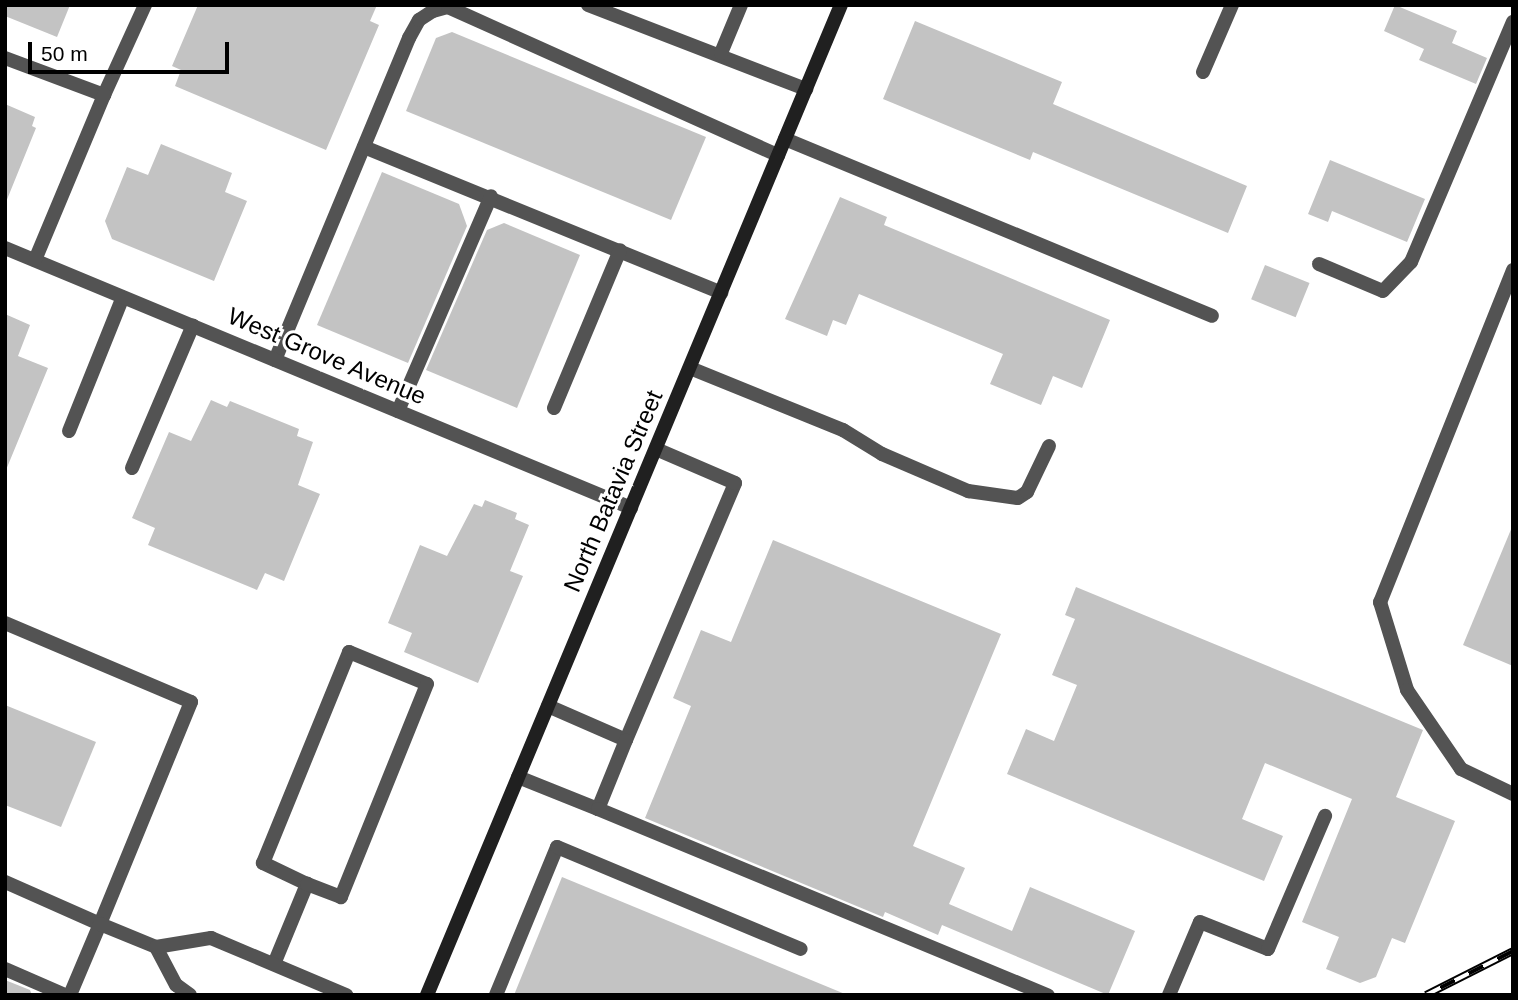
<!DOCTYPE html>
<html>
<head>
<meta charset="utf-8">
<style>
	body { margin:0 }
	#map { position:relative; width:1518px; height:1000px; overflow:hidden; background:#fff; font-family:Arial,sans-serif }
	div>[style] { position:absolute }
	.building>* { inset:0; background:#c3c3c3; transform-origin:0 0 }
	.service>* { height:14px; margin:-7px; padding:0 7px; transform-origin:7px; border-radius:7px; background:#535353 }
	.minor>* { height:14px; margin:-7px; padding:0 7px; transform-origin:7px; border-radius:7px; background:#535353 }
	.secondary>* { height:14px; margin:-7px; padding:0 7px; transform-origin:7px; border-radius:7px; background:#202020 }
	.rail>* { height:8px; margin-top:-4px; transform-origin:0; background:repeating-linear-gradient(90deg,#fff 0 16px,#000 0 32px); box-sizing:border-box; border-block:2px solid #000 }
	span { translate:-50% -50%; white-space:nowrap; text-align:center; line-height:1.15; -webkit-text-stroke:6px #fff; paint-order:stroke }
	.street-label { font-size:24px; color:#000 }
	.frame { position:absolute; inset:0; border:7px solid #000; pointer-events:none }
	.scale { position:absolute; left:28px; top:42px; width:201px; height:32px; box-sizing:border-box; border:4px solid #000; border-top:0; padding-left:9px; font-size:21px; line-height:24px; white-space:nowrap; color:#000; -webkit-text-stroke:5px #fff; paint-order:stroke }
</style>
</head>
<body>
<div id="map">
	<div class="building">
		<div style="clip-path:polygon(5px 5px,70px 5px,57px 37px,5px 16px)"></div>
		<div style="clip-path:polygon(198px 5px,377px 5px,370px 21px,379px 25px,326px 150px,175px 86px,181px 70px,172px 66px)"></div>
		<div style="clip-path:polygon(1395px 5px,1457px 31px,1452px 43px,1487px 58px,1476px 84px,1419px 60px,1424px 49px,1384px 31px)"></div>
		<div style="clip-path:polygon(915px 21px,1062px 82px,1053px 104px,1247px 186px,1228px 233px,1033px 152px,1030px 160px,883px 99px)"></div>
		<div style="clip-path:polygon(452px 32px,706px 137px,671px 220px,406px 111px,436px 38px)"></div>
		<div style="clip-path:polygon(5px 104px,35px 117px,32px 126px,36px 128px,6px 202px)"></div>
		<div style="clip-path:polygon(161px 144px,232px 173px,225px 192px,247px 201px,214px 281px,112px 239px,105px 221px,127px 167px,148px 175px)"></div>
		<div style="clip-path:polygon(1330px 160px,1425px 199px,1407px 242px,1332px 211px,1328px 222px,1308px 214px)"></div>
		<div style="clip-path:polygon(382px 172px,459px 204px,467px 226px,408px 363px,317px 325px)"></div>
		<div style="clip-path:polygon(840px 197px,887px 217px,884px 225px,1110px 320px,1082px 388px,1053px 376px,1041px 405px,990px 384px,1003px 354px,859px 294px,846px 325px,833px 320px,827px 336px,785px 319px)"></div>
		<div style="clip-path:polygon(504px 223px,580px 255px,517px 408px,426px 370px,487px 230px)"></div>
		<div style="left:1265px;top:265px;width:48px;height:37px;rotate:22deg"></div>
		<div style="clip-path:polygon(5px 314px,30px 325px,18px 356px,48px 368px,6px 470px)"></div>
		<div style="clip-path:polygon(211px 400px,227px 407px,230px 401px,299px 429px,297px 436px,313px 442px,298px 485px,320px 494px,284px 581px,265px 573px,257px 590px,148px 545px,155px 528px,132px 518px,169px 432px,191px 441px)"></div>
		<div style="clip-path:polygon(485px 500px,517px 513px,515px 519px,529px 525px,510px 571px,523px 576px,478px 683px,404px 652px,412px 633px,388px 623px,420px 545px,447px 556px,474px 504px,482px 507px)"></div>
		<div style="clip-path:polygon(1512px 527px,1513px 527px,1513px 666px,1463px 645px)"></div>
		<div style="clip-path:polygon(773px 540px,1001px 634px,913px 846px,965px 868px,949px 904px,1012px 931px,1030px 887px,1135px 931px,1108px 995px,942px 925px,938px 935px,885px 912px,883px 917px,645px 818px,691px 706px,673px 698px,701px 630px,731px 642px)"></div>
		<div style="clip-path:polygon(1076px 587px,1423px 730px,1396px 797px,1455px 821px,1405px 943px,1392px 938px,1376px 977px,1360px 983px,1326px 969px,1339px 937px,1302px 922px,1352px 799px,1265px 763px,1242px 819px,1283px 836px,1264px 881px,1007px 774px,1026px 729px,1054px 741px,1077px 685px,1052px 675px,1075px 619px,1065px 615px)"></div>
		<div style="clip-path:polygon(5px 705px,96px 742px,61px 827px,5px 805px)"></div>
		<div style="clip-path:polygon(562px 877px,845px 994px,845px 995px,514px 995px)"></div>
		<div style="clip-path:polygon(5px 980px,30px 990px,32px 995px,5px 995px)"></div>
	</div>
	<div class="service">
		<div style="left:588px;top:5px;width:234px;rotate:21.1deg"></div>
		<div style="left:721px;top:53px;width:52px;rotate:-67.4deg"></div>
		<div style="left:5px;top:58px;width:106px;rotate:20.5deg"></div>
		<div style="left:104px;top:95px;width:99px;rotate:-65.5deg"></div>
		<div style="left:1203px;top:72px;width:73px;rotate:-66.6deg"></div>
		<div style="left:785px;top:139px;width:462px;rotate:22.5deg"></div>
		<div style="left:364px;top:147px;width:386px;rotate:22.2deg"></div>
		<div style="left:1319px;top:264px;width:69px;rotate:22.9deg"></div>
		<div style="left:1383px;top:291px;width:40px;rotate:-46deg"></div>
		<div style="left:1411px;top:262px;width:261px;rotate:-67deg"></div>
		<div style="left:1513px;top:270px;width:358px;rotate:111.8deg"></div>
		<div style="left:1380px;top:602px;width:92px;rotate:72.9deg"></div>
		<div style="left:1407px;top:690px;width:96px;rotate:55.6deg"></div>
		<div style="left:1461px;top:769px;width:58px;rotate:25.7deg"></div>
		<div style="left:275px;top:360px;width:349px;rotate:-67.4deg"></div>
		<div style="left:409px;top:38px;width:21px;rotate:-61deg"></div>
		<div style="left:419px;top:20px;width:17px;rotate:-33deg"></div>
		<div style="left:433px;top:11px;width:16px;rotate:-15deg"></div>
		<div style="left:448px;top:7px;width:362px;rotate:24.2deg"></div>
		<div style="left:690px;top:368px;width:165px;rotate:22.1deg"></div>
		<div style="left:843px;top:430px;width:46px;rotate:31.6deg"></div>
		<div style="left:882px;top:454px;width:94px;rotate:23.3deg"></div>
		<div style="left:968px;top:491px;width:50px;rotate:8deg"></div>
		<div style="left:1018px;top:498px;width:11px;rotate:-34deg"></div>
		<div style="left:1027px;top:492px;width:51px;rotate:-64.4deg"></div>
		<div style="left:554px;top:408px;width:171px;rotate:-67.3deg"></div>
		<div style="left:398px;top:411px;width:234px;rotate:-66.6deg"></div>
		<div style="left:69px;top:431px;width:144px;rotate:-68.1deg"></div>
		<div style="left:132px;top:468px;width:155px;rotate:-66.9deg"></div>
		<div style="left:5px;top:623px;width:202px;rotate:23deg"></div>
		<div style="left:191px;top:702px;width:240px;rotate:112.3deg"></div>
		<div style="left:100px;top:924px;width:104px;rotate:-156.1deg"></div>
		<div style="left:548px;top:706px;width:85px;rotate:23.6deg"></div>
		<div style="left:626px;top:740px;width:279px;rotate:-67deg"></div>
		<div style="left:735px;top:483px;width:86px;rotate:-156.7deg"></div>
		<div style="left:518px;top:777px;width:86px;rotate:21.8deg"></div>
		<div style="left:598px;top:809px;width:74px;rotate:-67.9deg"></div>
		<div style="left:598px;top:809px;width:487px;rotate:22.5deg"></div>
		<div style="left:274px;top:964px;width:87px;rotate:-67.6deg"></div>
		<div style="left:307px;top:884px;width:49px;rotate:-154.5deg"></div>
		<div style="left:263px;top:863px;width:228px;rotate:-67.8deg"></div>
		<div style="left:349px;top:652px;width:84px;rotate:22.3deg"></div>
		<div style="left:427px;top:684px;width:230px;rotate:112deg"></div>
		<div style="left:341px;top:897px;width:36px;rotate:-159deg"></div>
		<div style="left:5px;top:969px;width:65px;rotate:23.4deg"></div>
		<div style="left:70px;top:995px;width:77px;rotate:-67.1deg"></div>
		<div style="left:100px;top:924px;width:61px;rotate:22.3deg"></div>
		<div style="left:190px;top:995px;width:17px;rotate:-144deg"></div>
		<div style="left:176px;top:985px;width:43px;rotate:-117.8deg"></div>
		<div style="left:156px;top:947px;width:56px;rotate:-9.3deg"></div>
		<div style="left:211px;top:938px;width:147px;rotate:22.9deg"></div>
		<div style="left:496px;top:995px;width:160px;rotate:-67.6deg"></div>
		<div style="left:557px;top:847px;width:264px;rotate:22.7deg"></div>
		<div style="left:1169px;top:995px;width:79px;rotate:-67deg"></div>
		<div style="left:1200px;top:922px;width:73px;rotate:21.7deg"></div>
		<div style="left:1268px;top:949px;width:145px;rotate:-66.8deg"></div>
	</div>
	<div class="minor">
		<div style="left:5px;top:248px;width:678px;rotate:22.55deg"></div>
		<div style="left:35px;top:260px;width:179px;rotate:-67.3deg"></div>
	</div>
	<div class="secondary">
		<div style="left:427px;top:995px;width:1073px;rotate:-67.31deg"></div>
	</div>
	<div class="rail">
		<div style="left:1426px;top:995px;width:97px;rotate:-26.8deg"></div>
	</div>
	<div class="street-label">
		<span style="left:327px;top:356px;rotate:23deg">West Grove Avenue</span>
		<span style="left:613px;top:491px;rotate:-67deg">North Batavia Street</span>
	</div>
	<div class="frame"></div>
	<div class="scale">50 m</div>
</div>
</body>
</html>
